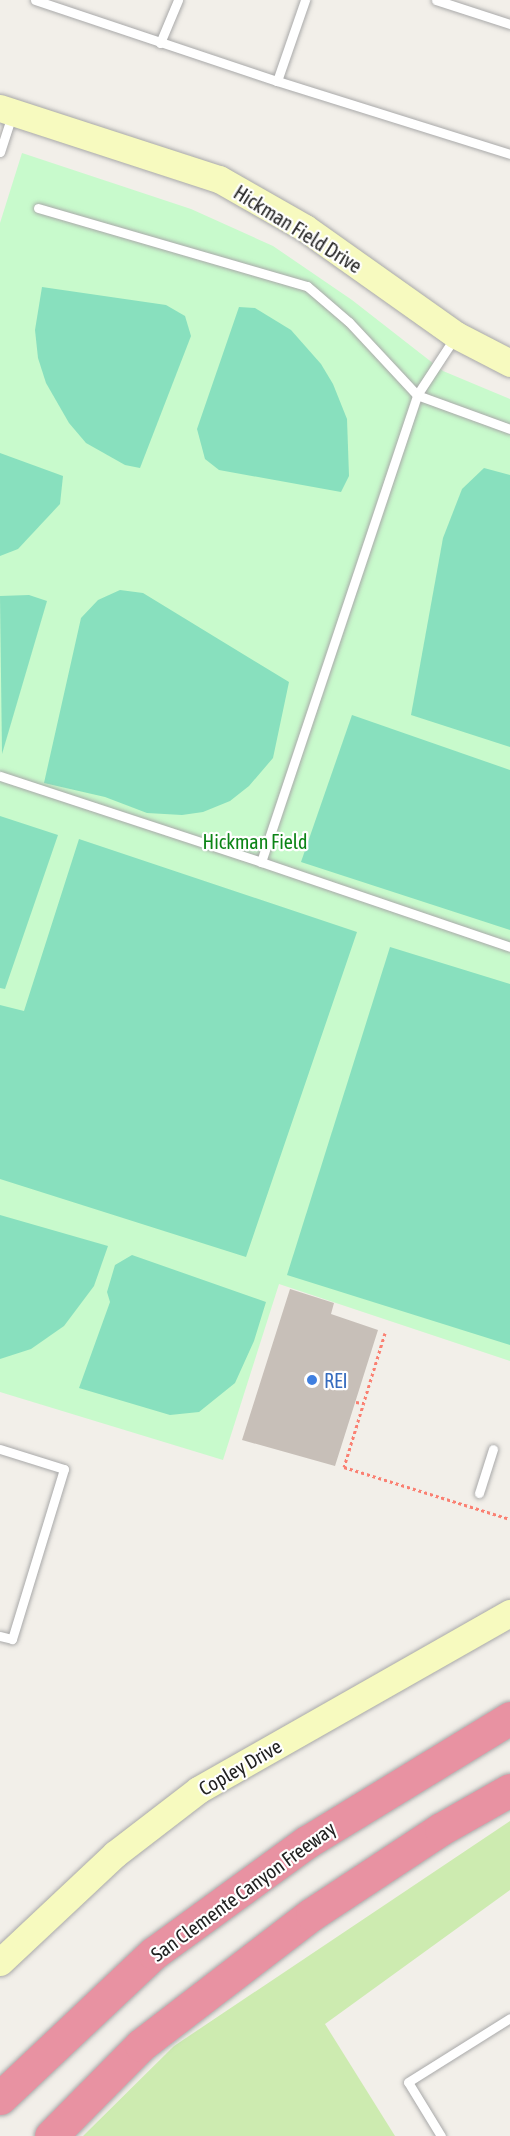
<!DOCTYPE html>
<html>
<head>
<meta charset="utf-8">
<style>
	body { margin:0 }
	#map { position:relative; width:510px; height:2136px; overflow:hidden; background:#f2efe9; font-family:"Asap Condensed",sans-serif }
	div>[style] { position:absolute }
	.grass>* { inset:0; background:#cdebb0 }
	.park>* { inset:0; background:#c8facc }
	.pitch>* { inset:0; background:#88e0be }
	.building>* { inset:0; background:#c7bfb8 }
	.path>* { height:3px; margin-top:-1.5px; transform-origin:0; background:repeating-linear-gradient(90deg,#fa8072 0 3px,transparent 0 6px) }
	.roads { filter:drop-shadow(0 0 2px #a9a9a9) drop-shadow(0 0 2px #a9a9a9) }
	.lane>* { height:9px; margin:-4.5px; padding:0 4.5px; transform-origin:4.5px; border-radius:4.5px; background:#fff }
	.secondary>* { height:27px; margin:-13.5px; padding:0 13.5px; transform-origin:13.5px; border-radius:13.5px; background:#f7fabf }
	.highway>* { height:33px; margin:-16.5px; padding:0 16.5px; transform-origin:16.5px; border-radius:16.5px; background:#e892a2 }
	.dots>* { width:16px; height:16px; translate:-50% -50%; box-sizing:border-box; border:3px solid #fff; border-radius:50% }
	span { translate:-50% -50%; white-space:nowrap; text-align:center; line-height:1.15; -webkit-text-stroke:4.5px #fff; paint-order:stroke }
	.street-label { font-size:20px; color:#222 }
	.park-label { font-size:20px; color:#0c8416 }
	.shop-label { font-size:20px; color:#366cbe }
	.left { translate:0 -50%; text-align:left }
</style>
</head>
<body>
<div id="map">
	<div class="grass">
		<div style="clip-path:polygon(510px 1821px,510px 1890px,325px 2024px,395px 2136px,83px 2136px,174px 2046px)"></div>
	</div>
	<div class="park">
		<div style="clip-path:polygon(22px 153px,191px 209px,273px 246px,352px 300px,443px 371px,510px 399px,510px 1361px,279px 1284px,223px 1460px,0 1392px,0 223px)"></div>
	</div>
	<div class="pitch">
		<div style="clip-path:polygon(42px 287px,166px 305px,185px 316px,191px 336px,140px 468px,125px 465px,86px 443px,69px 423px,46px 383px,38px 358px,35px 330px)"></div>
		<div style="clip-path:polygon(239px 307px,255px 308px,291px 330px,321px 364px,333px 384px,347px 419px,349px 476px,341px 492px,219px 470px,205px 459px,197px 429px)"></div>
		<div style="clip-path:polygon(0 453px,63px 476px,60px 504px,18px 549px,0 556px)"></div>
		<div style="clip-path:polygon(484px 468px,510px 475px,510px 747px,411px 715px,443px 538px,462px 489px)"></div>
		<div style="clip-path:polygon(120px 590px,143px 593px,289px 682px,273px 758px,249px 786px,230px 801px,203px 812px,182px 815px,147px 813px,105px 797px,44px 783px,81px 618px,98px 600px)"></div>
		<div style="clip-path:polygon(29px 595px,47px 601px,2px 754px,0 596px)"></div>
		<div style="clip-path:polygon(352px 715px,510px 770px,510px 930px,301px 862px)"></div>
		<div style="clip-path:polygon(0 816px,58px 835px,5px 989px,0 988px)"></div>
		<div style="clip-path:polygon(79px 839px,357px 932px,246px 1257px,0 1179px,0 1005px,24px 1011px)"></div>
		<div style="clip-path:polygon(390px 947px,510px 984px,510px 1345px,287px 1275px)"></div>
		<div style="clip-path:polygon(0 1215px,108px 1246px,94px 1286px,64px 1326px,31px 1349px,0 1359px)"></div>
		<div style="clip-path:polygon(132px 1255px,266px 1302px,254px 1341px,235px 1383px,199px 1412px,170px 1415px,79px 1388px,110px 1302px,107px 1292px,115px 1265px)"></div>
	</div>
	<div class="building">
		<div style="clip-path:polygon(290px 1289px,334px 1303px,331px 1314px,378px 1330px,335px 1466px,242px 1440px)"></div>
	</div>
	<div class="path">
		<div style="left:385px;top:1333px;width:140px;rotate:107deg"></div>
		<div style="left:344px;top:1467px;width:174px;rotate:17.4deg"></div>
		<div style="left:356px;top:1402px;width:7px;rotate:8deg"></div>
	</div>
	<div class="roads">
		<div class="lane">
			<div style="left:35px;top:0;width:255px;rotate:18.5deg"></div>
			<div style="left:277px;top:81px;width:244px;rotate:17.4deg"></div>
			<div style="left:436px;top:0;width:78px;rotate:18deg"></div>
			<div style="left:160px;top:43px;width:47px;rotate:-67.3deg"></div>
			<div style="left:277px;top:81px;width:86px;rotate:-70.9deg"></div>
			<div style="left:0;top:152px;width:40px;rotate:-72deg"></div>
			<div style="left:38px;top:208px;width:280px;rotate:16.2deg"></div>
			<div style="left:307px;top:286px;width:55px;rotate:40.6deg"></div>
			<div style="left:349px;top:322px;width:100px;rotate:47deg"></div>
			<div style="left:417px;top:395px;width:99px;rotate:20.1deg"></div>
			<div style="left:0;top:776px;width:275px;rotate:18.2deg"></div>
			<div style="left:261px;top:862px;width:492px;rotate:-71.5deg"></div>
			<div style="left:417px;top:395px;width:69px;rotate:-56.8deg"></div>
			<div style="left:261px;top:862px;width:263px;rotate:18.8deg"></div>
			<div style="left:0;top:1449px;width:67px;rotate:17.4deg"></div>
			<div style="left:64px;top:1469px;width:178px;rotate:107deg"></div>
			<div style="left:12px;top:1639px;width:12px;rotate:-166deg"></div>
			<div style="left:479px;top:1493px;width:46px;rotate:-72.3deg"></div>
			<div style="left:441px;top:2136px;width:63px;rotate:-121.4deg"></div>
			<div style="left:408px;top:2082px;width:120px;rotate:-32.1deg"></div>
		</div>
		<div class="secondary">
			<div style="left:0;top:108px;width:230px;rotate:18deg"></div>
			<div style="left:219px;top:179px;width:99px;rotate:29.7deg"></div>
			<div style="left:305px;top:228px;width:185px;rotate:35.3deg"></div>
			<div style="left:456px;top:335px;width:61px;rotate:27.4deg"></div>
			<div style="left:0;top:1962px;width:158px;rotate:-43.2deg"></div>
			<div style="left:115px;top:1854px;width:105px;rotate:-37.6deg"></div>
			<div style="left:198px;top:1790px;width:359px;rotate:-29.6deg"></div>
		</div>
		<div class="highway">
			<div style="left:0;top:2098px;width:212px;rotate:-43.3deg"></div>
			<div style="left:154px;top:1953px;width:189px;rotate:-36deg"></div>
			<div style="left:307px;top:1842px;width:238px;rotate:-31.4deg"></div>
			<div style="left:51px;top:2136px;width:128px;rotate:-45.3deg"></div>
			<div style="left:141px;top:2045px;width:215px;rotate:-37.5deg"></div>
			<div style="left:312px;top:1914px;width:154px;rotate:-33.4deg"></div>
			<div style="left:441px;top:1829px;width:79px;rotate:-29.5deg"></div>
		</div>
	</div>
	<div class="dots">
		<div style="left:312px;top:1380px;background:#3f7fe0"></div>
	</div>
	<div class="street-label">
		<span style="left:298px;top:229px;rotate:32deg">Hickman Field Drive</span>
		<span style="left:240px;top:1767px;rotate:-30deg">Copley Drive</span>
		<span style="left:243px;top:1891px;rotate:-36deg">San Clemente Canyon Freeway</span>
	</div>
	<div class="park-label">
		<span style="left:255px;top:841px">Hickman Field</span>
	</div>
	<div class="shop-label">
		<span class="left" style="left:324px;top:1380px">REI</span>
	</div>
</div>
</body>
</html>
